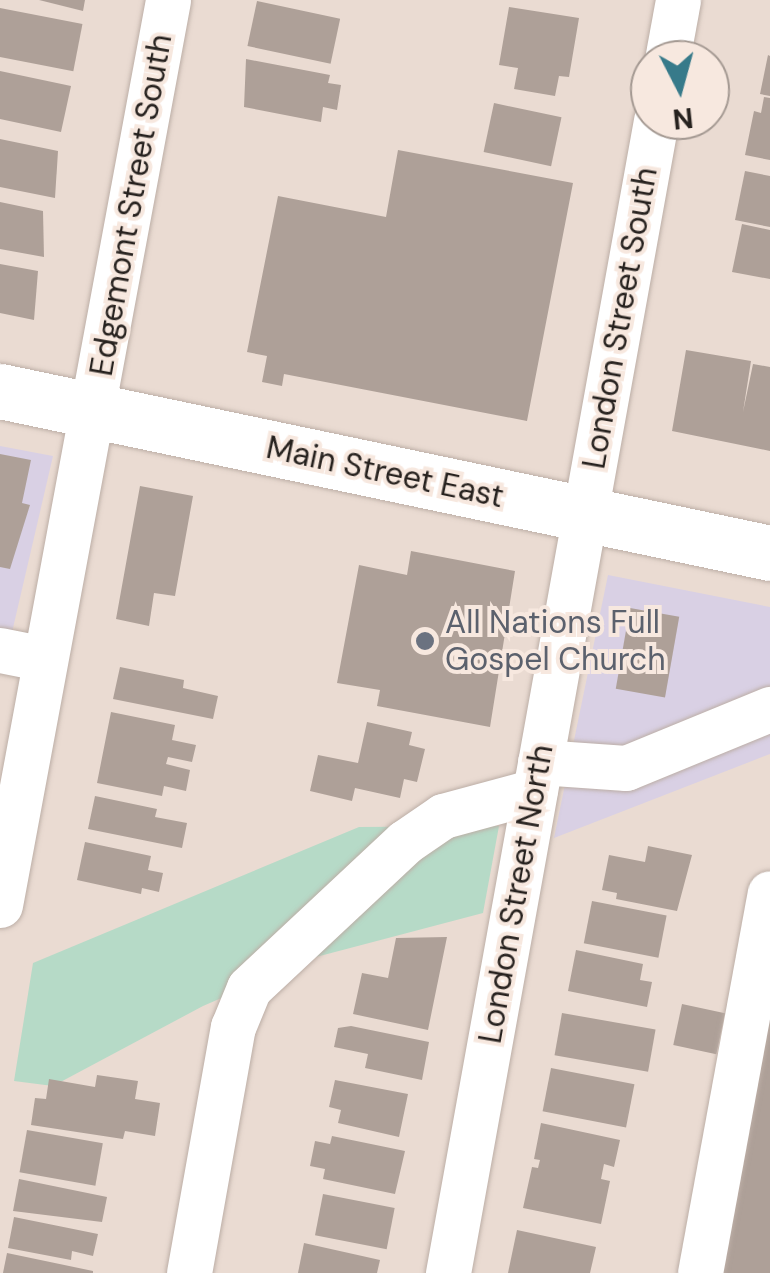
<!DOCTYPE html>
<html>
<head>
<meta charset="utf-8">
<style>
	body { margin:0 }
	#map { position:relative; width:770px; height:1273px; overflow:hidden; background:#eadbd2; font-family:"DM Sans",sans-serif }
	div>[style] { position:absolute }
	.commercial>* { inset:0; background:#d9d0e4 }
	.green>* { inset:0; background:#b6dac7 }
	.building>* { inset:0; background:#aea098; transform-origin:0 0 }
	.roads { filter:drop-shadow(0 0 2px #bcaea6) drop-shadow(0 0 2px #bcaea6) }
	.minor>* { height:45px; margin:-22.5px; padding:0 22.5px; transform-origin:22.5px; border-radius:22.5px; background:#fff }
	.major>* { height:55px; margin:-27.5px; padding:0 27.5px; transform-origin:27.5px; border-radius:27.5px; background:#fff }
	.dots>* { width:28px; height:28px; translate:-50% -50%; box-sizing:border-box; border:5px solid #f7e8df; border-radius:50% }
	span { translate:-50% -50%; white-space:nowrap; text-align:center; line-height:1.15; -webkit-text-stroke:8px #f7e8df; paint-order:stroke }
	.street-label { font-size:32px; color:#27221f }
	.worship-label { font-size:32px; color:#5b616d }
	.left { translate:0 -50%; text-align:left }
	.north { position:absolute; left:630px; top:40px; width:100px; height:100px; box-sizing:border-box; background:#f7e8df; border:2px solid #a49992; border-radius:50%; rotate:174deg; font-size:28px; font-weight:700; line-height:40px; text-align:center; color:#27221f }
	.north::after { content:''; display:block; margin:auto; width:35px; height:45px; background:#377a8a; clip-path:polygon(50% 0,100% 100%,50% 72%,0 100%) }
</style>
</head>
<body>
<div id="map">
	<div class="commercial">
		<div style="clip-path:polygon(0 446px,53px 456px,6px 658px,0 656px)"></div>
		<div style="clip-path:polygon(608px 575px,770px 607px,770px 754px,554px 838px)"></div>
	</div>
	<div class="green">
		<div style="clip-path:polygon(499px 826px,483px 913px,316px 957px,203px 1006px,53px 1086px,14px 1081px,33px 963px,359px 827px)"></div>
	</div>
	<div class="building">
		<div style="clip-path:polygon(39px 0,85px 0,83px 11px)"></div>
		<div style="left:257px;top:1px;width:85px;height:46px;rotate:12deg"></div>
		<div style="clip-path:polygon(509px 7px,579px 18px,569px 77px,559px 76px,555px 96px,514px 89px,518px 68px,499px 65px)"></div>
		<div style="left:0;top:8px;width:84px;height:48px;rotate:11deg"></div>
		<div style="clip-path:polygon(768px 55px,770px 56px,770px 96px,760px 94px)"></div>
		<div style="clip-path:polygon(246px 59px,330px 75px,328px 83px,341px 85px,337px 110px,323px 107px,321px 122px,244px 107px)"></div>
		<div style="clip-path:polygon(0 71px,71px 86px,61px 132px,0 119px)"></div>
		<div style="clip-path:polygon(764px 97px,770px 98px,770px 160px,745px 155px,754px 111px,761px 113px)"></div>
		<div style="left:494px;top:103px;width:69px;height:50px;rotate:12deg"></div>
		<div style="clip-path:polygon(0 139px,58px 151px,55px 198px,0 187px)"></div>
		<div style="clip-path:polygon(398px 150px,573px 183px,527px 421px,284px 374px,282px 386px,262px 382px,267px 356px,247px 352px,278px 196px,386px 217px)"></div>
		<div style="clip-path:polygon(745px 171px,770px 176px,770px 227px,735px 220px)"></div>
		<div style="clip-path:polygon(0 202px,43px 211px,44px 257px,0 249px)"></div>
		<div style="clip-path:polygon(742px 224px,770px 230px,770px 279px,732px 272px)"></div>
		<div style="clip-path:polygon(0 264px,38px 271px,34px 320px,0 313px)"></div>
		<div style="clip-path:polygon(686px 350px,751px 361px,743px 412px,753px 364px,770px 367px,770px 451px,672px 431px)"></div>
		<div style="clip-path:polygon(0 454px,31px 460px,22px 503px,30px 505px,10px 569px,0 567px)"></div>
		<div style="clip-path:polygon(140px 486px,193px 496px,175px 596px,154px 593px,149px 626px,116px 619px)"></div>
		<div style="clip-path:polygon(411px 551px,515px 571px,490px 727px,377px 706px,380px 690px,337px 683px,359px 565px,407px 575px)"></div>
		<div style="left:630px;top:608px;width:50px;height:82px;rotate:10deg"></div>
		<div style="clip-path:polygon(120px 667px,184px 680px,183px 688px,218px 696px,213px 719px,113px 699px)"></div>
		<div style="clip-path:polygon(111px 712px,175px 725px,172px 740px,196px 745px,192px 762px,168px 757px,166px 764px,190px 770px,186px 791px,164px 786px,162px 796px,97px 783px)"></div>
		<div style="clip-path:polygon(367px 722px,412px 732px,409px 745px,425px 749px,417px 782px,404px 779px,400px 798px,355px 788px,352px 801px,310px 791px,318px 755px,358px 763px)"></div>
		<div style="clip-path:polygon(95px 796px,157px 809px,155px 817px,187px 823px,182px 848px,88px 829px)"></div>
		<div style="clip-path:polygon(85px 842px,151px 856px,148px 870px,163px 873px,159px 892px,142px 888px,141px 894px,77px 880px)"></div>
		<div style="clip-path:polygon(648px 846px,692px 855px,677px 911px,616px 899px,617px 893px,602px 890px,609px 855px,645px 862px)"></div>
		<div style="left:592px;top:901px;width:76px;height:43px;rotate:11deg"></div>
		<div style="clip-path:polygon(447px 937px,428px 1030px,353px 1014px,362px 973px,388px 978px,396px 938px)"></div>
		<div style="clip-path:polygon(576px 950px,643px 964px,640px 980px,652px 982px,647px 1007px,568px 991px)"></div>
		<div style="clip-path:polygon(770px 995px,770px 1273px,718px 1273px)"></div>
		<div style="left:682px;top:1004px;width:44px;height:42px;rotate:12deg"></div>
		<div style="left:562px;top:1013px;width:95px;height:43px;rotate:10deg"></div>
		<div style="clip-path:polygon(351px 1026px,429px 1042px,422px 1080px,365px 1068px,368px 1054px,334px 1047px,338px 1028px)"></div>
		<div style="left:551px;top:1068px;width:85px;height:44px;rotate:11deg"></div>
		<div style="clip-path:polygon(97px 1075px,138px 1081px,135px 1099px,160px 1103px,155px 1136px,125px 1131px,123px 1139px,31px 1125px,35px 1098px,46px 1099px,49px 1079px,95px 1087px)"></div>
		<div style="clip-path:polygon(335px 1080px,408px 1094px,399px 1137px,338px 1123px,341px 1110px,329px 1107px)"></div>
		<div style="clip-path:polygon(541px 1123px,620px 1140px,614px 1167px,604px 1164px,601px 1179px,610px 1181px,601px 1224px,523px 1208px,532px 1167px,538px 1168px,540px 1160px,534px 1159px)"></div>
		<div style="left:27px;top:1130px;width:77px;height:43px;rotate:10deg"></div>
		<div style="clip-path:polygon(332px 1136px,405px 1151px,395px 1194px,323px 1179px,325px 1169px,310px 1166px,315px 1141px,330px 1144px)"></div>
		<div style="clip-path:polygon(19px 1179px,107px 1197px,102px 1222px,13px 1211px)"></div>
		<div style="left:323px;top:1194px;width:73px;height:42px;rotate:11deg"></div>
		<div style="clip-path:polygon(14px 1217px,98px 1234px,93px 1256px,72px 1251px,71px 1260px,8px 1248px)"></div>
		<div style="clip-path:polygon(517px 1230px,596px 1247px,590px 1273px,508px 1273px)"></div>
		<div style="clip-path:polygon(304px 1243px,380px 1260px,377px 1273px,298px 1273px)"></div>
		<div style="clip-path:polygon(7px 1253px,93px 1271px,93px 1273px,3px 1273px)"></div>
	</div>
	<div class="roads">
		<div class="minor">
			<div style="left:667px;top:60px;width:61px;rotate:-79.6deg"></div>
			<div style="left:0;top:650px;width:46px;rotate:11.3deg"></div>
			<div style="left:540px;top:762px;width:86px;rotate:4deg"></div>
			<div style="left:626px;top:768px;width:156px;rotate:-22.3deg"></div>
			<div style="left:0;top:905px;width:920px;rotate:-79.48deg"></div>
			<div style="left:189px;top:1273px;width:250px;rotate:-79.9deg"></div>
			<div style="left:233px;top:1027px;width:42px;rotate:-67.7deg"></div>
			<div style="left:249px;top:988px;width:214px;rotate:-43.1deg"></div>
			<div style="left:405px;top:842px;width:46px;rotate:-34.4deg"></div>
			<div style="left:443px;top:816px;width:95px;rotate:-15.2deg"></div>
			<div style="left:448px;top:1273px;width:1172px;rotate:-79.77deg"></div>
			<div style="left:700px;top:1273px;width:386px;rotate:-79.6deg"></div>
		</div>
		<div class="major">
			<div style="left:0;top:391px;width:787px;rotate:11.88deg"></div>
		</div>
	</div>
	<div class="dots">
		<div style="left:425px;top:641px;background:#6b7280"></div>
	</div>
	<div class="street-label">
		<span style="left:131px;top:205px;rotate:-80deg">Edgemont Street South</span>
		<span style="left:620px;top:318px;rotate:-80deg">London Street South</span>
		<span style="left:385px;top:472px;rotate:12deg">Main Street East</span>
		<span style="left:516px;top:894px;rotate:-80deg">London Street North</span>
	</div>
	<div class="worship-label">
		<span class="left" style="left:445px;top:641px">All Nations Full<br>Gospel Church</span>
	</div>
	<div class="north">N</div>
</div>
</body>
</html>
